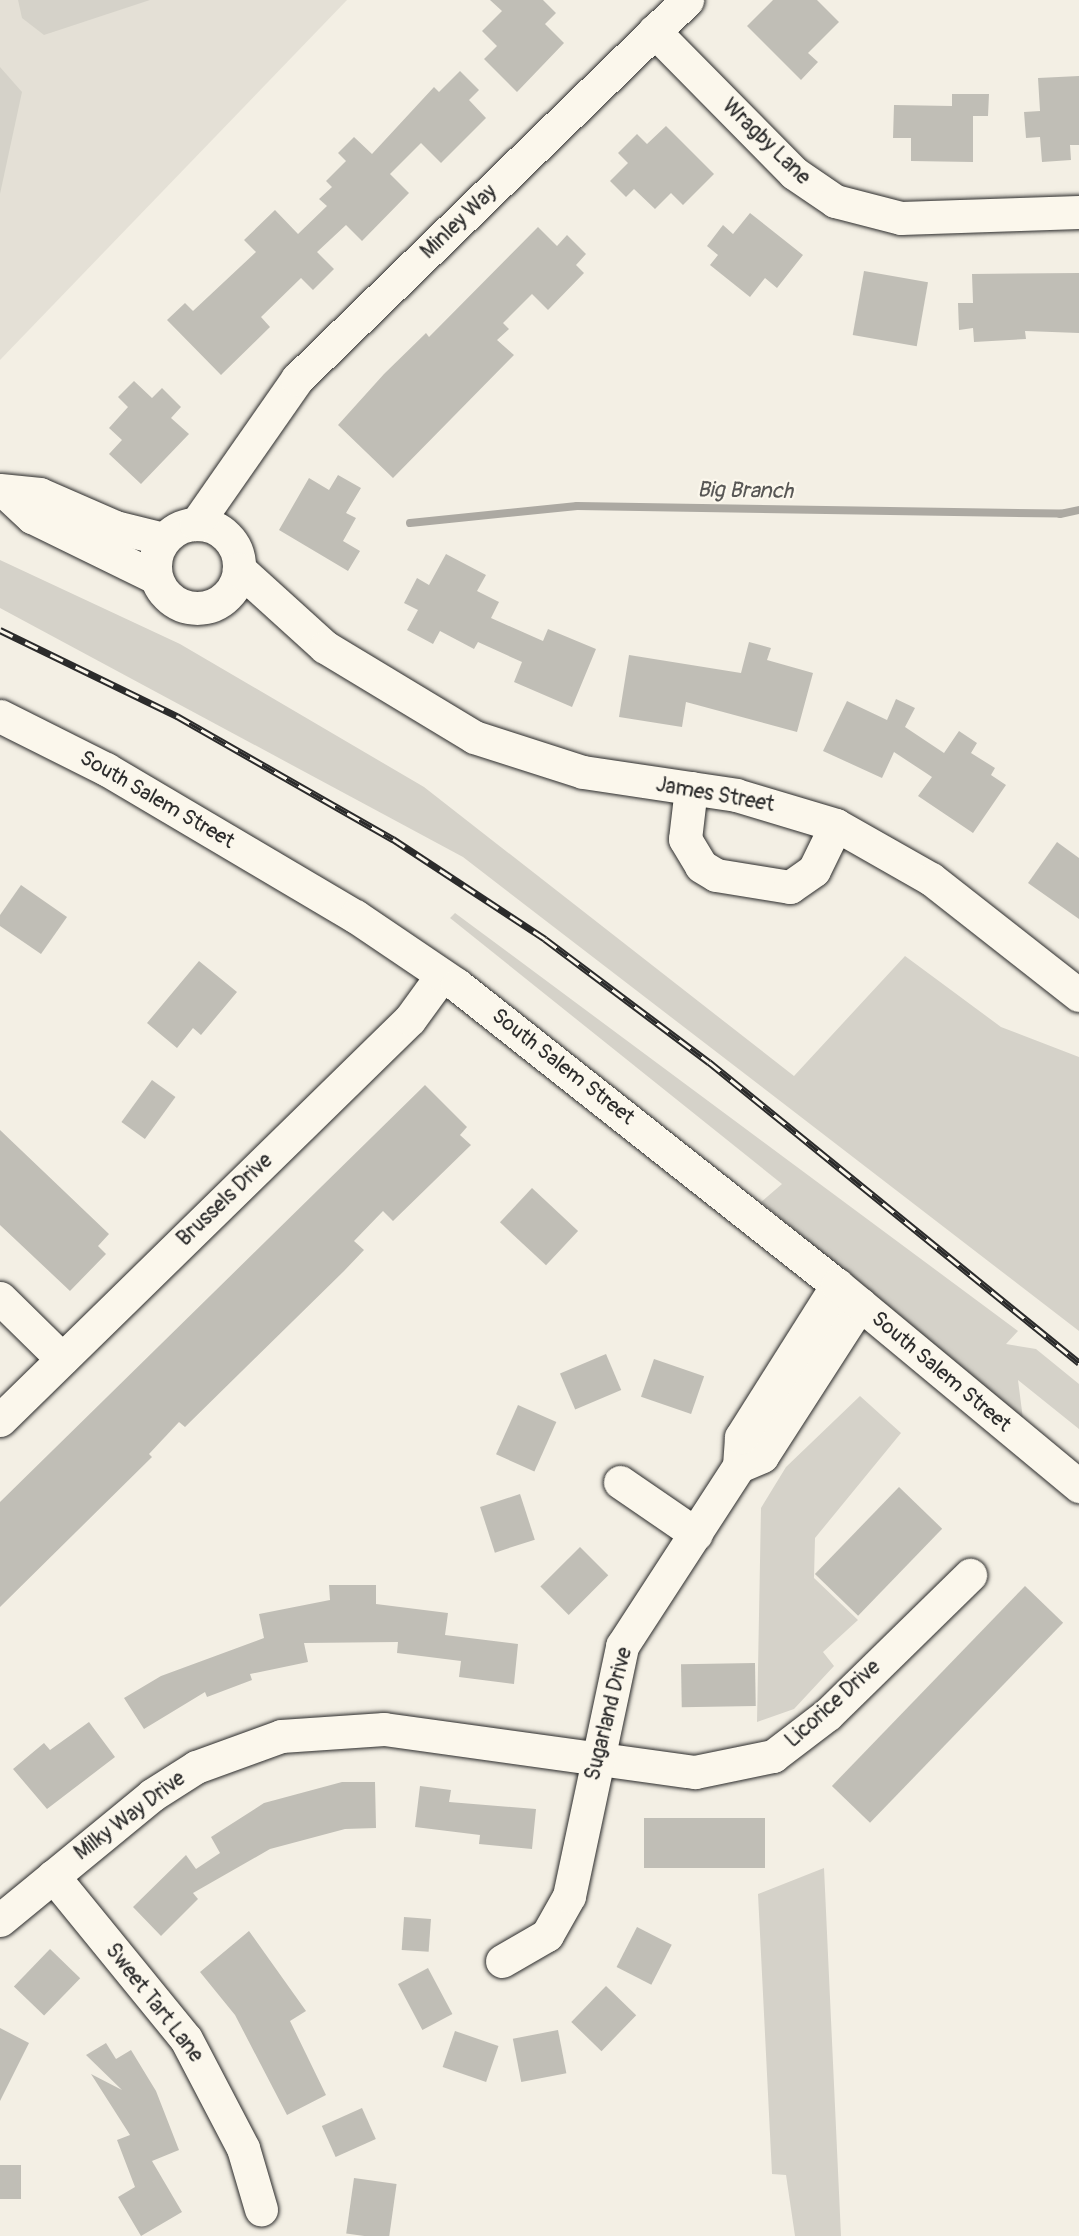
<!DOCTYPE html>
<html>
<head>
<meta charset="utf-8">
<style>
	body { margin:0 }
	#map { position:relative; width:1079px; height:2236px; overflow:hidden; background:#f3efe4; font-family:Pangolin,sans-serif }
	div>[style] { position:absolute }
	.built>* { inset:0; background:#e4e0d6 }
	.green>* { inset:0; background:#d5d2c9 }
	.stream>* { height:8px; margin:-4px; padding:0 4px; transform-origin:4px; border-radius:4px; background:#aca9a2 }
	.building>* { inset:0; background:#c0beb6; transform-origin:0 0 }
	.roads { filter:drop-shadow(0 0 2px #2b2b2b) drop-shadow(0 0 2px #2b2b2b) }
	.minor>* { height:33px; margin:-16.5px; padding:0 16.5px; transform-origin:16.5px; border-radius:16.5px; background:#fbf7ec }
	.minor>.ring { margin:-16.5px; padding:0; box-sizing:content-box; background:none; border:33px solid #fbf7ec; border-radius:50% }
	.major>* { height:33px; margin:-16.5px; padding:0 16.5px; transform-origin:16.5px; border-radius:16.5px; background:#fbf7ec }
	.rail>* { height:7px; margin-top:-3.5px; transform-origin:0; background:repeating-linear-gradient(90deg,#fbf7ec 0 14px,#2b2b2b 0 28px); box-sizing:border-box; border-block:2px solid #2b2b2b }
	span { translate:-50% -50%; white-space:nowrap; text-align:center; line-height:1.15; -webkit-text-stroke:4.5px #fbf7ec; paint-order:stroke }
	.street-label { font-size:21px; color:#2b2b2b }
	.water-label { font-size:22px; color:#585755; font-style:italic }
</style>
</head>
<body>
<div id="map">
	<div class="built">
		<div style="clip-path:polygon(0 0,347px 0,0 360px)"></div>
	</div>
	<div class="green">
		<div style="clip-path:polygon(18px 0,150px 0,44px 35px,22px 18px)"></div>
		<div style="clip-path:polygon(0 67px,22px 92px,0 194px)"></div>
		<div style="clip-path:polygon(0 560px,180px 644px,424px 787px,794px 1076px,905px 956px,1001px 1027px,1079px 1057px,1079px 1331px,463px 857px,0 608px)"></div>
		<div style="clip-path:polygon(455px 913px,1018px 1331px,1006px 1344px,1036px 1349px,1079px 1384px,1079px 1429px,1018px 1380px,1023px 1419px,761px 1202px,782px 1184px,450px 918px)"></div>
		<div style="clip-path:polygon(860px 1396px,901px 1433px,815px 1538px,814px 1578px,858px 1620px,823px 1652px,834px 1666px,794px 1709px,757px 1722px,761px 1508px,786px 1467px)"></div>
		<div style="clip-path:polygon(824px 1868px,841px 2236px,795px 2236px,786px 2175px,772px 2174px,758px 1894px)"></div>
	</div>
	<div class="stream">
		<div style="left:410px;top:523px;width:168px;rotate:-5.8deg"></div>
		<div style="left:577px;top:506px;width:483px;rotate:0.9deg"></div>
		<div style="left:1060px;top:514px;width:19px;rotate:-12deg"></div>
	</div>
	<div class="building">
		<div style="clip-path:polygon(490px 0,543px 0,556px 13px,545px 24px,564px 43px,517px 92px,484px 59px,497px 46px,482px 31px,502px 11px)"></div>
		<div style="clip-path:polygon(773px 0,817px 0,839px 22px,808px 53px,818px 62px,801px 80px,747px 26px)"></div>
		<div style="clip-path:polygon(460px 71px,479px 90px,469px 100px,486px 118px,441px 163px,421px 143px,390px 174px,409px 193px,362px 241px,346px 225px,317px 252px,334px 269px,313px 290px,301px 278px,261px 317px,270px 327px,221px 375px,167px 320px,185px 303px,193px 311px,256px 252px,244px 240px,275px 210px,298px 234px,327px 206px,319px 199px,332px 187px,326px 181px,346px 161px,338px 153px,354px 137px,372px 154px,434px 87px,439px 92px)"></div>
		<div style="clip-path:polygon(1079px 76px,1079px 145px,1070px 145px,1071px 160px,1042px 162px,1040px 137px,1026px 138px,1024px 112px,1040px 111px,1038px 78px)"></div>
		<div style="clip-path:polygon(952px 94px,989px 94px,988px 116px,973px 116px,973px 162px,911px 161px,911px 138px,893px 138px,894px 105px,952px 106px)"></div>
		<div style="clip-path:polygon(666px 126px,714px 174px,683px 205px,671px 193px,655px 209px,634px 189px,626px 197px,610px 181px,628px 163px,618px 153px,637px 134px,647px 144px)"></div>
		<div style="clip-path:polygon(750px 213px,803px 255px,777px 288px,765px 278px,750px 297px,710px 265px,718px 255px,707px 246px,723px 225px,733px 234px)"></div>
		<div style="clip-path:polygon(538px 227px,557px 246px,567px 235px,586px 254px,576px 265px,584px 273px,548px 310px,532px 294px,503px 323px,509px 329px,497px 340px,514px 355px,393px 478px,338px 425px,384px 374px,426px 333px,429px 337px)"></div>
		<div style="left:864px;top:271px;width:65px;height:65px;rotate:10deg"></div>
		<div style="clip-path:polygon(1079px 273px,1079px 333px,1025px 331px,1026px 339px,974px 342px,973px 328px,959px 330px,958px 303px,973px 303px,972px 274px)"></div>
		<div style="clip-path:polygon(134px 381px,152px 398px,162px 388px,181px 407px,171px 418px,189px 434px,141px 484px,109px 454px,122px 440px,109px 428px,128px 407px,118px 397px)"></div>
		<div style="clip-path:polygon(338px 475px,361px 488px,346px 513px,356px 518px,343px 541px,360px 551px,348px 571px,279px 530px,309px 478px,329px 490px)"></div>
		<div style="clip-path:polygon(446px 554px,486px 575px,477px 591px,499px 602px,491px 618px,543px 641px,548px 629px,596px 649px,572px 707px,514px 682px,522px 662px,478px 642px,474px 649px,440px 631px,433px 644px,407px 630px,418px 610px,404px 603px,417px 578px,429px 585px)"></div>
		<div style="clip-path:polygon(749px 642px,771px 648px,767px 660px,813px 673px,797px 732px,686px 702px,682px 727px,619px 717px,629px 655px,741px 673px)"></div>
		<div style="clip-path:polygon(896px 699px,915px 708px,905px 727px,944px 753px,959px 731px,977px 743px,971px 753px,995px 768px,991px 775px,1006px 785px,973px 833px,918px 796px,932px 777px,894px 752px,882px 778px,823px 751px,847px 701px,887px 720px)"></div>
		<div style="clip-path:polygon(1057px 842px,1079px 858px,1079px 919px,1028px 883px)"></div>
		<div style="clip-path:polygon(21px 885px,67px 917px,41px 954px,0 926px,0 915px)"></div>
		<div style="clip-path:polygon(199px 961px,237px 992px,201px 1035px,193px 1028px,177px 1048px,147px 1023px)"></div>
		<div style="left:152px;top:1080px;width:29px;height:52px;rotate:36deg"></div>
		<div style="clip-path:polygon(425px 1085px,467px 1127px,460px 1135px,471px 1145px,393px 1221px,383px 1211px,354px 1241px,364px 1250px,344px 1271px,185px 1427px,179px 1422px,149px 1454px,152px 1457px,0 1607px,0 1502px)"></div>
		<div style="clip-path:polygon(0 1130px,109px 1234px,98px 1246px,106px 1254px,70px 1291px,0 1225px)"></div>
		<div style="left:532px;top:1188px;width:63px;height:47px;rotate:43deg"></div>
		<div style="left:606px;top:1354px;width:39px;height:50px;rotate:67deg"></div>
		<div style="left:654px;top:1359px;width:53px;height:40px;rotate:19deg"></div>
		<div style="left:518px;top:1405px;width:42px;height:54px;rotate:24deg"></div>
		<div style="left:899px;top:1487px;width:60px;height:121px;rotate:44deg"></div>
		<div style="left:520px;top:1494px;width:48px;height:42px;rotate:72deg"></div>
		<div style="left:580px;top:1547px;width:40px;height:56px;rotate:45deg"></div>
		<div style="clip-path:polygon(329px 1585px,376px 1585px,376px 1604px,448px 1613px,445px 1635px,518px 1644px,514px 1684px,459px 1677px,461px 1661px,397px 1653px,398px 1642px,304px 1643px,308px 1662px,250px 1674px,252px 1680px,207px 1697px,205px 1692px,144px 1729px,124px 1698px,161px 1676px,264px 1638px,259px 1614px,330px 1600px)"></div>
		<div style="left:1025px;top:1586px;width:53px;height:278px;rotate:44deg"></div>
		<div style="left:755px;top:1663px;width:43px;height:74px;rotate:89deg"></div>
		<div style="clip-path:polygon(89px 1722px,115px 1757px,47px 1809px,13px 1769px,44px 1743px,50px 1750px)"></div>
		<div style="clip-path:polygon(342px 1782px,375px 1782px,376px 1828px,345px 1829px,270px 1849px,193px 1893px,198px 1899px,161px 1936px,133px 1907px,186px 1855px,196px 1869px,220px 1853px,211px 1837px,264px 1803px)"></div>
		<div style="clip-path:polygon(420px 1786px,451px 1790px,449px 1802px,536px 1809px,532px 1849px,479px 1844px,480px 1835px,415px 1827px)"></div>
		<div style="left:644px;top:1818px;width:121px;height:50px"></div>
		<div style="left:404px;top:1917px;width:27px;height:33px;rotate:4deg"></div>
		<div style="left:637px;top:1927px;width:39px;height:45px;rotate:27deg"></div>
		<div style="clip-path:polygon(249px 1931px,306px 2011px,290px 2021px,326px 2095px,287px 2115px,235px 2015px,200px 1972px)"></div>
		<div style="left:50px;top:1949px;width:42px;height:52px;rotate:44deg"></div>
		<div style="left:428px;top:1968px;width:52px;height:34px;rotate:62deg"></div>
		<div style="left:606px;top:1986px;width:42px;height:50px;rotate:44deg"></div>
		<div style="clip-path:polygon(0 2028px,29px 2043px,0 2101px)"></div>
		<div style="left:558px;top:2030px;width:44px;height:46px;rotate:79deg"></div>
		<div style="left:455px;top:2031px;width:46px;height:38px;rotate:19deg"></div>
		<div style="clip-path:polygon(106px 2043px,116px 2059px,131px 2050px,156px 2091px,179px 2150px,152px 2161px,182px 2212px,141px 2236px,118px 2197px,135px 2187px,117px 2140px,130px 2135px,91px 2074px,122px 2090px,86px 2055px)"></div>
		<div style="left:362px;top:2108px;width:34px;height:44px;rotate:66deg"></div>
		<div style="left:21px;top:2165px;width:34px;height:21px;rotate:90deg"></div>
		<div style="left:354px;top:2178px;width:43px;height:56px;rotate:8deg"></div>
	</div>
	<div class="roads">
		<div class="minor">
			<div style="left:654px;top:31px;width:199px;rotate:45.4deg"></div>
			<div style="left:794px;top:173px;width:50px;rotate:34.3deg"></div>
			<div style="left:835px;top:201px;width:68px;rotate:14.4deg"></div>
			<div style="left:901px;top:218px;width:178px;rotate:-1.9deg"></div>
			<div style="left:0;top:490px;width:40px;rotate:5.7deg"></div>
			<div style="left:40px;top:494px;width:82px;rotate:23.7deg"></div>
			<div style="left:115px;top:527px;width:50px;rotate:13.8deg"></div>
			<div style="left:5px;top:492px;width:37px;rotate:43deg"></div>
			<div style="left:32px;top:517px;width:137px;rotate:26deg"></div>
			<div class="ring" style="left:155px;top:524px;width:51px;height:51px"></div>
			<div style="left:196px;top:524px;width:177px;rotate:-55.1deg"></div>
			<div style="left:297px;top:379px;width:544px;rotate:-44.18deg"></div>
			<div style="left:239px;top:569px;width:116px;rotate:42.2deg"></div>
			<div style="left:325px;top:647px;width:174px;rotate:31.1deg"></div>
			<div style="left:474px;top:737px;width:114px;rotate:17.8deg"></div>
			<div style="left:583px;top:772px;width:155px;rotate:8.5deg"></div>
			<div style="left:736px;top:795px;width:104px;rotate:16.7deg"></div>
			<div style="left:836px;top:825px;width:109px;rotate:29.6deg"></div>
			<div style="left:931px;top:879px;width:188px;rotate:38.1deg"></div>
			<div style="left:691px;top:788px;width:51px;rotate:96.7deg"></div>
			<div style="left:685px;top:839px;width:31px;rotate:59deg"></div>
			<div style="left:701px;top:866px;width:17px;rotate:31deg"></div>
			<div style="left:716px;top:875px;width:75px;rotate:9.2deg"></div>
			<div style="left:790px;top:887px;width:29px;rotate:-35deg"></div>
			<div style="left:814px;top:870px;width:50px;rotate:-63.9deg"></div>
			<div style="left:0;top:1298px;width:87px;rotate:44.5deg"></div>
			<div style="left:0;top:1420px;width:573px;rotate:-44.36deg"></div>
			<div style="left:410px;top:1019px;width:54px;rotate:-54deg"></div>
			<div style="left:739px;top:1466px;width:25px;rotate:-23deg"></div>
			<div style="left:762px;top:1456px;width:181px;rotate:-57.2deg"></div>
			<div style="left:620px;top:1482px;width:92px;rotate:34.4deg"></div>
			<div style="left:53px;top:1876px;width:210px;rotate:50.8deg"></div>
			<div style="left:186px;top:2039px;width:123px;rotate:62.4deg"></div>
			<div style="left:243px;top:2148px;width:64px;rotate:73.6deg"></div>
			<div style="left:0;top:1920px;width:197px;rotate:-39.4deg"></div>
			<div style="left:152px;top:1795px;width:52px;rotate:-32.5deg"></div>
			<div style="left:196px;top:1767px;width:90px;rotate:-20deg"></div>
			<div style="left:281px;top:1736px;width:103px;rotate:-3.9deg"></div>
			<div style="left:384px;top:1729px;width:314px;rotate:7.9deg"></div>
			<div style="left:695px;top:1772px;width:80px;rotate:-11.6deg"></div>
			<div style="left:773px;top:1756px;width:69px;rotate:-37.4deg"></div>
			<div style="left:828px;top:1714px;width:199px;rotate:-44.4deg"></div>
			<div style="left:502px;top:1961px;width:52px;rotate:-30deg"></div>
			<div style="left:547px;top:1935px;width:45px;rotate:-60.6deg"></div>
			<div style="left:569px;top:1896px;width:256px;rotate:-78deg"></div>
			<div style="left:622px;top:1646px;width:215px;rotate:-57deg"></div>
			<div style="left:739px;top:1466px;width:29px;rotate:-86deg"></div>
			<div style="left:741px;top:1437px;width:180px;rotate:-57.7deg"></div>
		</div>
		<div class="major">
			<div style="left:0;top:716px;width:119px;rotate:26.6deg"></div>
			<div style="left:106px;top:769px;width:289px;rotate:30.6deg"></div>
			<div style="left:355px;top:916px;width:123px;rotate:34.1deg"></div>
			<div style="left:457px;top:985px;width:484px;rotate:38.3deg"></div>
			<div style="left:837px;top:1285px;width:315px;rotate:39.7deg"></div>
		</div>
	</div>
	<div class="rail">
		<div style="left:0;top:630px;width:197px;rotate:25.9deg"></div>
		<div style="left:177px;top:716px;width:249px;rotate:29.7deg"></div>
		<div style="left:393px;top:839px;width:182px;rotate:33.3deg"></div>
		<div style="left:545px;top:939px;width:205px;rotate:36.9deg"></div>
		<div style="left:709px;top:1062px;width:477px;rotate:39.1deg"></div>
	</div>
	<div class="street-label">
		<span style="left:766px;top:142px;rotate:44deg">Wragby Lane</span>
		<span style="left:459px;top:222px;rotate:-44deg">Minley Way</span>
		<span style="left:715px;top:795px;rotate:10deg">James Street</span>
		<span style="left:157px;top:800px;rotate:30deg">South Salem Street</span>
		<span style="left:563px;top:1067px;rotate:38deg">South Salem Street</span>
		<span style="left:225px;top:1200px;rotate:-44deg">Brussels Drive</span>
		<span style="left:941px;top:1372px;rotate:40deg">South Salem Street</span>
		<span style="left:833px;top:1704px;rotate:-42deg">Licorice Drive</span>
		<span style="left:609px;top:1714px;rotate:-76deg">Sugarland Drive</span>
		<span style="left:130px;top:1816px;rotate:-37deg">Milky Way Drive</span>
		<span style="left:154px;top:2003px;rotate:52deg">Sweet Tart Lane</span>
	</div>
	<div class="water-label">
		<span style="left:745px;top:491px;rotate:1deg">Big Branch</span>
	</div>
</div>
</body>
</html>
